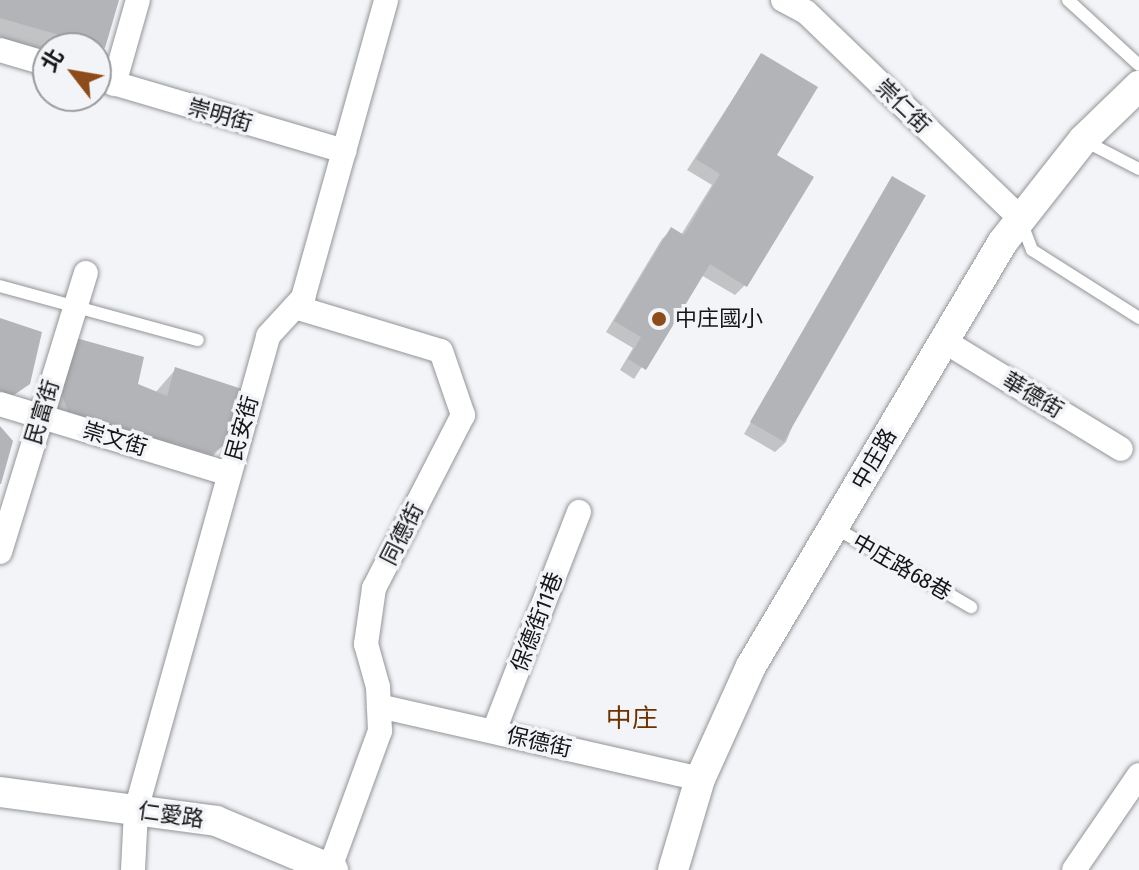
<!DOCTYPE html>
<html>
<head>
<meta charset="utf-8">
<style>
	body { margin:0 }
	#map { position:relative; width:1139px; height:870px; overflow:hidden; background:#f2f4f7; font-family:"Fira Sans Condensed","Noto Sans TC",sans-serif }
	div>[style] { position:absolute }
	.shadow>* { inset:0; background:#0003 }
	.building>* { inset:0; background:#b2b4b7; transform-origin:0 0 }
	.roads { filter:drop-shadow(0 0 2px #939597) drop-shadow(0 0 2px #939597) }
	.service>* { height:12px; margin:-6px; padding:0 6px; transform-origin:6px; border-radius:6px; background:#fff }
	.minor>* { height:24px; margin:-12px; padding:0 12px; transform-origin:12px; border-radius:12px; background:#fff }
	.tertiary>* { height:30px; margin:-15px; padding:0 15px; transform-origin:15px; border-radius:15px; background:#fff }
	.dots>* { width:22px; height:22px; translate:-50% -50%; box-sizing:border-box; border:4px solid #f2f4f7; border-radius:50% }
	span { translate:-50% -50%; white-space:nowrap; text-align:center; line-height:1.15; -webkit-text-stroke:7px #f2f4f7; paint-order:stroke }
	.street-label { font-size:22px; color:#141516 }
	.poi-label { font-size:22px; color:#141516 }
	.left { translate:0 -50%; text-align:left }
	.quarter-label { font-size:26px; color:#6c3200 }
	.north { position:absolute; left:32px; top:32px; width:80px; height:80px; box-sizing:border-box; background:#f2f4f7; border:2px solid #999b9d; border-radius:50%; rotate:301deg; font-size:22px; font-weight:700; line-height:32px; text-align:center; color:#141516 }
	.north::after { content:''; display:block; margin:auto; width:28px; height:36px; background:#8d4b19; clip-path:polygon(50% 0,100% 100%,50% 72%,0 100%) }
</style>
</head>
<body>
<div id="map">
	<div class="shadow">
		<div style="clip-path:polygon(0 0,116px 0,96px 54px,96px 48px,48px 48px,48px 56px,0 42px)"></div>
		<div style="clip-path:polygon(761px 55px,775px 156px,745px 285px,735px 295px,701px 275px,634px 379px,620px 370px,633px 348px,606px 332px,662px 239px,672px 229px,681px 235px,712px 185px,687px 170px)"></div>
		<div style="clip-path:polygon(892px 179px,786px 442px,775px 452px,744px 434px)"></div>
		<div style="clip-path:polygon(58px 359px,155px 393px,175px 370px,228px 440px,209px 460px,49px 430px)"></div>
	</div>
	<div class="building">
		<div style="clip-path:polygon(0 0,119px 0,105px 48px,0 18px)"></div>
		<div style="clip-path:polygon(761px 53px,818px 87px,777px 155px,814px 177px,747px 287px,710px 264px,646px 370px,628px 359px,641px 337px,614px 321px,671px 227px,684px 235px,720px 174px,696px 159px)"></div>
		<div style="left:892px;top:176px;width:39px;height:284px;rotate:30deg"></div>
		<div style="clip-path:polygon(0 318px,42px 332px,30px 384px,11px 397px,0 393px)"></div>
		<div style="clip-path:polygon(76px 338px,144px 357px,138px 384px,167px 396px,175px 367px,242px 389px,230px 441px,211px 454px,68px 412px,61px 392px)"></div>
		<div style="clip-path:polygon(0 426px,13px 441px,1px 484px,0 484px)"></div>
	</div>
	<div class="roads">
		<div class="service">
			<div style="left:1068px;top:0;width:96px;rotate:42.5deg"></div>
			<div style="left:1083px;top:140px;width:63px;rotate:27.4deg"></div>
			<div style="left:1022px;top:224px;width:28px;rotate:69deg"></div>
			<div style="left:1032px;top:250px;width:127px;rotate:32.4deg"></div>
			<div style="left:0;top:286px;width:205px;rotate:15.3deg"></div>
			<div style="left:834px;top:527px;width:159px;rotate:30.3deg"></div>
		</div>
		<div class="minor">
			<div style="left:783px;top:0;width:26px;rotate:28deg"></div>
			<div style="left:806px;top:12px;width:296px;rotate:43.9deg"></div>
			<div style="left:0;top:50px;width:50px;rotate:16.3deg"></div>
			<div style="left:96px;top:78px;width:259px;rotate:16.4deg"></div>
			<div style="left:114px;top:84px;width:87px;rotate:-74.1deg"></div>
			<div style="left:295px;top:307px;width:152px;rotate:16.8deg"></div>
			<div style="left:441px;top:351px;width:68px;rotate:71deg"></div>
			<div style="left:463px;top:415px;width:195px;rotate:117.2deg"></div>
			<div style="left:374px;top:588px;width:57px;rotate:98.1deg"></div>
			<div style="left:366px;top:644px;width:45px;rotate:74.4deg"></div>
			<div style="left:378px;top:687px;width:44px;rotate:87.4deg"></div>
			<div style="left:380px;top:731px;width:148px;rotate:110.1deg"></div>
			<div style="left:944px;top:341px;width:207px;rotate:31.4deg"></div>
			<div style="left:0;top:404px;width:239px;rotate:17deg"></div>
			<div style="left:0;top:552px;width:292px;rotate:-72.9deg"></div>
			<div style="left:379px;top:706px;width:329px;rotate:12.8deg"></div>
			<div style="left:494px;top:731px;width:235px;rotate:-68.8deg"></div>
			<div style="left:133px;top:870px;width:60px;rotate:-87.1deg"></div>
			<div style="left:136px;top:810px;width:492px;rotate:-74.4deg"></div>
			<div style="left:268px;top:336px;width:52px;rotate:-47.4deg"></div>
			<div style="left:303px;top:298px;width:309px;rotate:-74.4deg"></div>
			<div style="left:1074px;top:870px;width:115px;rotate:-55.6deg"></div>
		</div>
		<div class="tertiary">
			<div style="left:0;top:792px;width:218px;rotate:7.6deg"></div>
			<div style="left:216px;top:821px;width:127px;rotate:22.7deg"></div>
			<div style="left:673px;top:870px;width:95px;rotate:-73.5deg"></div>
			<div style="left:700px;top:779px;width:124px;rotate:-65.7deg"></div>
			<div style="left:751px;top:666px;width:492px;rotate:-59.3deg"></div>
			<div style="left:1002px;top:243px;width:131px;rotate:-51.8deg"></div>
			<div style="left:1083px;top:140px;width:78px;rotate:-44deg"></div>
		</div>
	</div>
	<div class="dots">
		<div style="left:659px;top:319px;background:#8d4b19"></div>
	</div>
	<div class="street-label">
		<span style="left:903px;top:106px;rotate:44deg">崇仁街</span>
		<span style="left:220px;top:115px;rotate:16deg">崇明街</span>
		<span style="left:1033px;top:395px;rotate:31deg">華德街</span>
		<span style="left:42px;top:412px;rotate:-73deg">民富街</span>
		<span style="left:242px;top:428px;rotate:-74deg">民安街</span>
		<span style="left:115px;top:439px;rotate:17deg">崇文街</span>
		<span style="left:874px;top:459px;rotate:-60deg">中庄路</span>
		<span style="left:402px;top:534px;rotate:-63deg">同德街</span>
		<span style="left:902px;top:567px;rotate:30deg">中庄路68巷</span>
		<span style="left:537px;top:622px;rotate:-69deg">保德街11巷</span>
		<span style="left:539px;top:742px;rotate:13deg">保德街</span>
		<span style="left:171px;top:815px;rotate:8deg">仁愛路</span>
	</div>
	<div class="poi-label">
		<span class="left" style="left:675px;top:319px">中庄國小</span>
	</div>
	<div class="quarter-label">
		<span style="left:632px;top:719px">中庄</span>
	</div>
	<div class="north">北</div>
</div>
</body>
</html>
